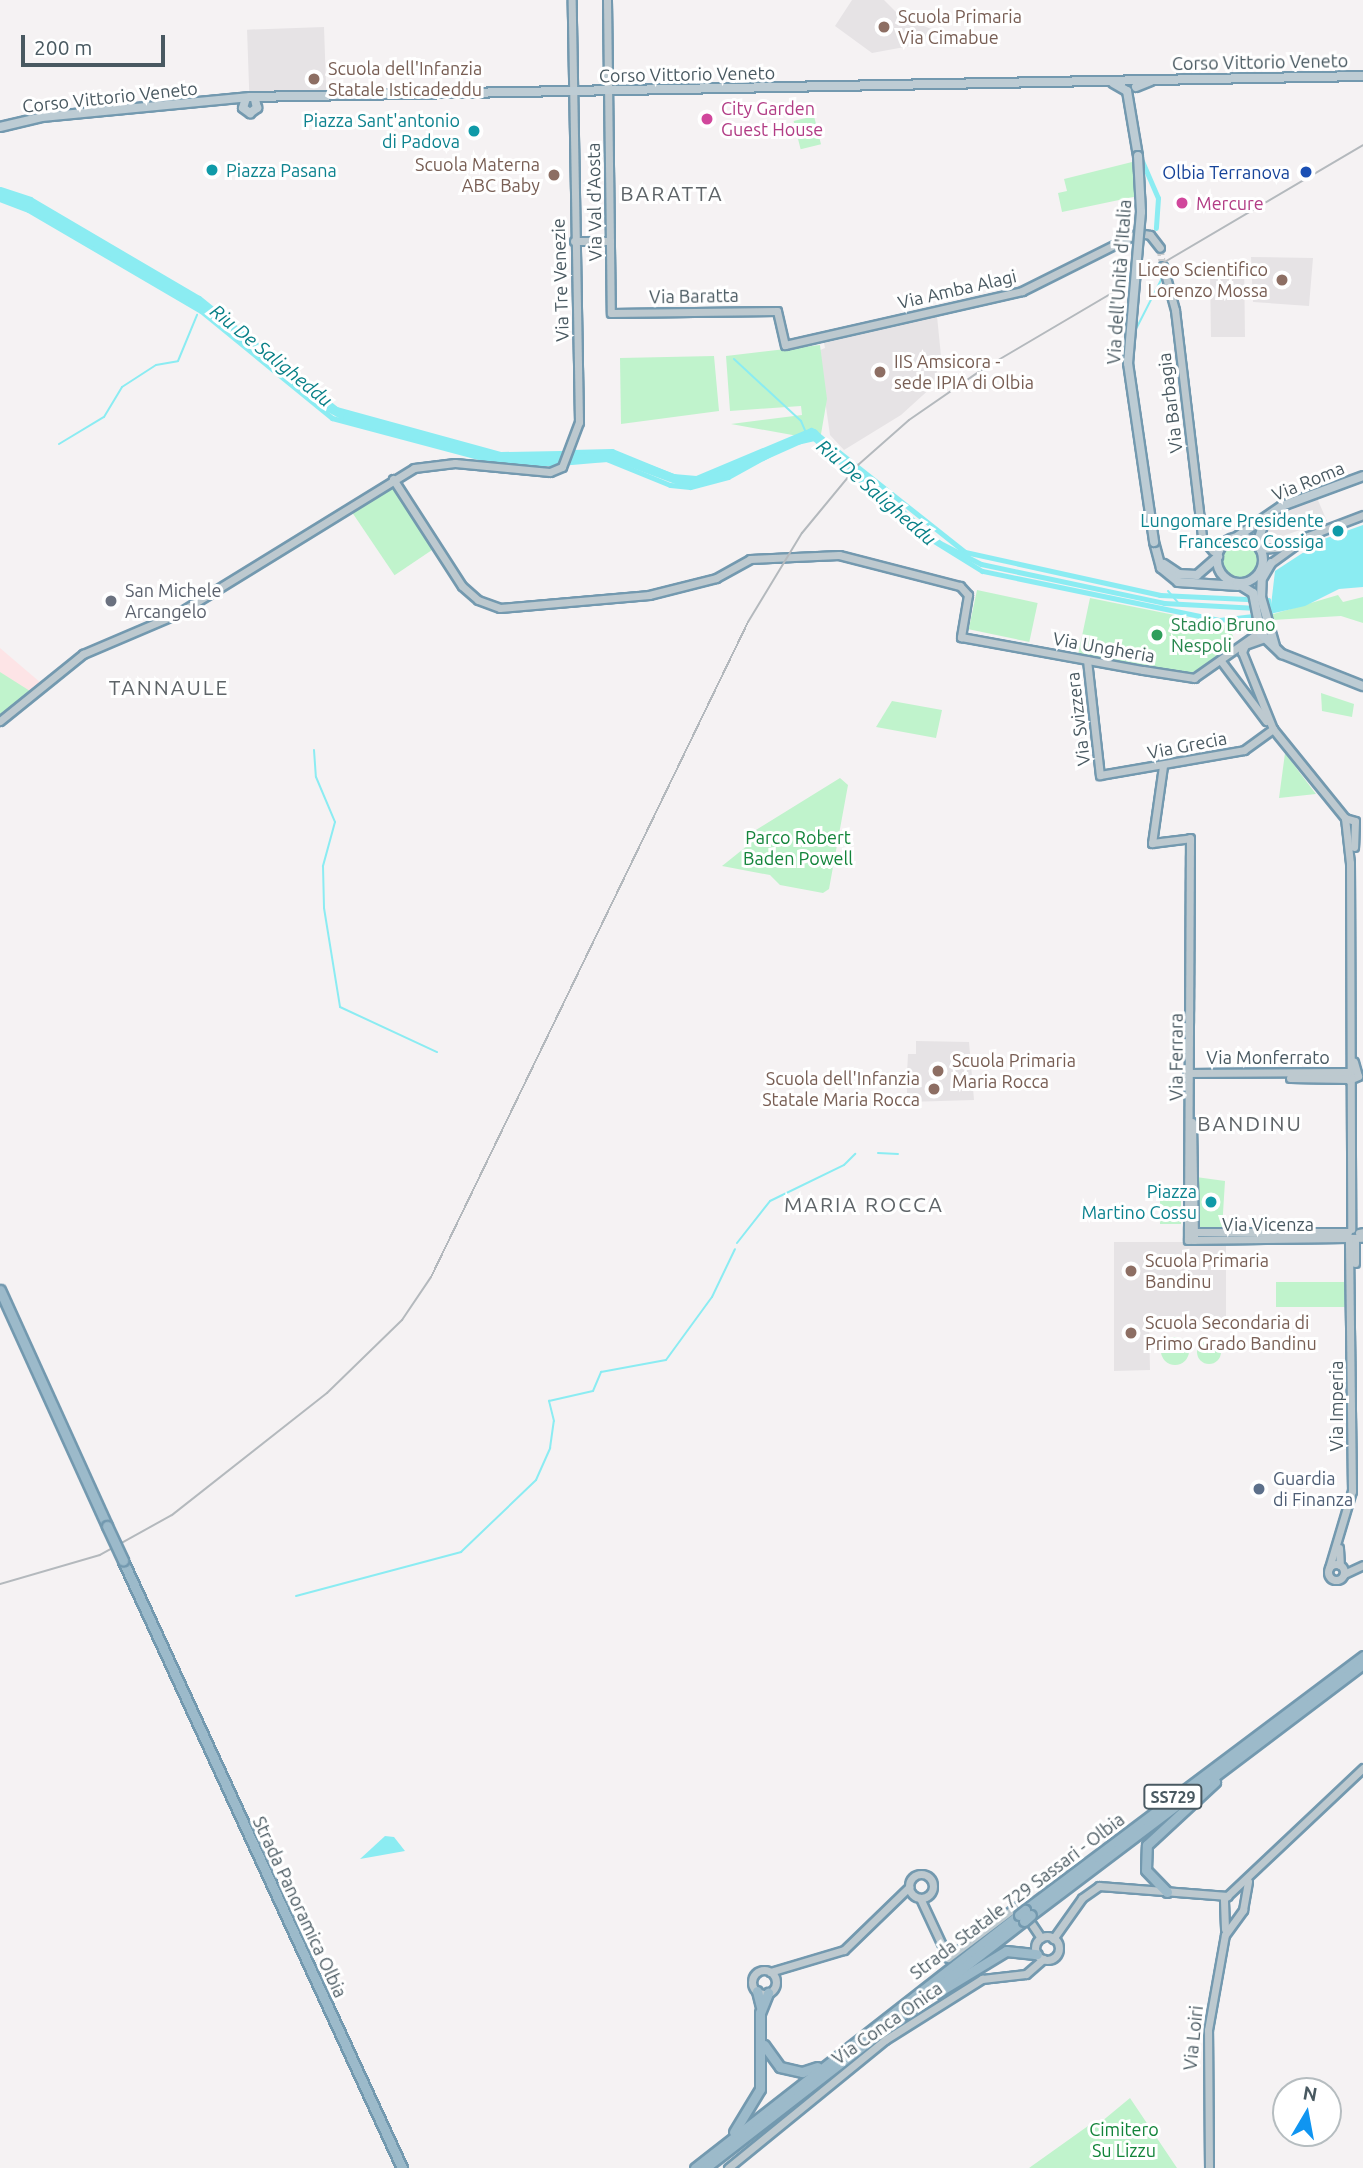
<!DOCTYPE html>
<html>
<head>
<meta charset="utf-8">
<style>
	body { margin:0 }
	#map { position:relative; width:1363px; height:2168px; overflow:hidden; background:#f5f2f3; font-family:Ubuntu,sans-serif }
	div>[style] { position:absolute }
	.education>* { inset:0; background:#e6e3e5; transform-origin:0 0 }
	.medical>* { inset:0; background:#fde4e6 }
	.green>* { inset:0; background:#c0f3cc; transform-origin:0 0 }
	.round { border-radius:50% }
	.water>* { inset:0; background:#8becf2 }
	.stream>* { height:2px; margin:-1px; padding:0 1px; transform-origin:1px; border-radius:1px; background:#8becf2 }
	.canal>* { height:5px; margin:-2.5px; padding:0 2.5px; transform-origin:2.5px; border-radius:2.5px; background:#8becf2 }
	.river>* { height:9px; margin:-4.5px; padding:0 4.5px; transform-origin:4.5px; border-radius:4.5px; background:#8becf2 }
	.tertiary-tunnel>* { height:7px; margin-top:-3.5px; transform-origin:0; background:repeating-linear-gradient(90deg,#caccce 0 7px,transparent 0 10.5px) }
	.roads { filter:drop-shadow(2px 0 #7399af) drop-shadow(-2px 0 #7399af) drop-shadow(0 2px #7399af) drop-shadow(0 -2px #7399af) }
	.tertiary>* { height:7px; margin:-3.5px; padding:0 3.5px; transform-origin:3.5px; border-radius:3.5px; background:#bdc9cf }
	.tertiary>.ring { margin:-3.5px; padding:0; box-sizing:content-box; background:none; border:7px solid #bdc9cf; border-radius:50% }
	.secondary>* { height:8px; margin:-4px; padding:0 4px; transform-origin:4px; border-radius:4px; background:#bdccd4 }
	.secondary>.ring { margin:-4px; padding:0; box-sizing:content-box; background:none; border:8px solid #bdccd4; border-radius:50% }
	.trunk>* { height:9px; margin:-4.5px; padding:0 4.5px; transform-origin:4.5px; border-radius:4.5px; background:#9cbaca }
	.rail>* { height:2px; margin:-1px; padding:0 1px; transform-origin:1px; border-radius:1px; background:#b4b9bd }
	.bridges { filter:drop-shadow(2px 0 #7399af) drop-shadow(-2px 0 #7399af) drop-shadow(0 2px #7399af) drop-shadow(0 -2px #7399af) }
	.secondary-bridge>* { height:8px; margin:-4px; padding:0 4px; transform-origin:4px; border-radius:4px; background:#bdccd4 }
	.trunk-bridge>* { height:9px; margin:-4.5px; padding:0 4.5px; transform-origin:4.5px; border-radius:4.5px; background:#9cbaca }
	.dots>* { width:19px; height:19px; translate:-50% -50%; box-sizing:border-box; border:4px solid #fff; border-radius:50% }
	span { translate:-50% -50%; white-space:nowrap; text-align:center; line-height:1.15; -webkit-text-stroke:6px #fff; paint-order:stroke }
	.shield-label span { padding:2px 5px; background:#fff; border:2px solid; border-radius:5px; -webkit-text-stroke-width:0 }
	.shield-label { font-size:16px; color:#495961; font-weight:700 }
	.education-label { font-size:18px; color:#785e54 }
	.left { translate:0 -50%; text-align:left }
	.right { translate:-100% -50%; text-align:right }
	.street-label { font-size:18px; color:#495961 }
	.hotel-label { font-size:18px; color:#b23c85 }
	.culture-label { font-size:18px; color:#0d838f }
	.transit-label { font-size:18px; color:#164399 }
	.worship-label { font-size:18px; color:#5b616d }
	.leisure-label { font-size:18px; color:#27864d }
	.park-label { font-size:18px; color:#12843a }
	.service-label { font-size:18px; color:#4e5e75 }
	.water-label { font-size:19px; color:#088087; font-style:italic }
	.quarter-label { font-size:21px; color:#5e6468; letter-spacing:2px }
	.north { position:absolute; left:1272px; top:2077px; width:70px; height:70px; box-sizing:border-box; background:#fff; border:2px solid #b6bdc0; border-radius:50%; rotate:10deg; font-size:19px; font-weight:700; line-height:28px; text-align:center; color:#495961 }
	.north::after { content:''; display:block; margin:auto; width:24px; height:32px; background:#1095f1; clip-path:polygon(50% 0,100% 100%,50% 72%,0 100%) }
	.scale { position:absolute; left:21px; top:35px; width:144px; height:32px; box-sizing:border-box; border:4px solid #495961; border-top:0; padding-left:9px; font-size:21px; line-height:24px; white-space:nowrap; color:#495961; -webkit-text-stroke:5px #fff; paint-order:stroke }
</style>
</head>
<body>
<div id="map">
	<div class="education">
		<div style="clip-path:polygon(852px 0,884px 0,901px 17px,939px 32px,910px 46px,872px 53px,835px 26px)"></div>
		<div style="left:324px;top:27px;width:65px;height:77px;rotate:88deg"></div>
		<div style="clip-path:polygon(1251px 257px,1313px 258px,1309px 306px,1253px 302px)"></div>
		<div style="clip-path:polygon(1244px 260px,1245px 337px,1211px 337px,1210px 274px)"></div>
		<div style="clip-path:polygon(937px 316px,941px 356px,933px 386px,901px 415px,844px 450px,830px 435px,818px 351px,825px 348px,824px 343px)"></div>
		<div style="clip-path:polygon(1317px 498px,1327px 521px,1265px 542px,1264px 529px,1280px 510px)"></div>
		<div style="clip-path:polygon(916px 1041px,969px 1042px,974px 1100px,907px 1102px,907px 1080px,915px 1080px,914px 1073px,907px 1073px,908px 1054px,916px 1054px)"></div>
		<div style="clip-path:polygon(1114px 1242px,1226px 1242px,1226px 1320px,1149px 1322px,1150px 1370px,1114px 1371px)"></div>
	</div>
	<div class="medical">
		<div style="clip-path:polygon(0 648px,41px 683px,0 717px)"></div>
	</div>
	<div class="green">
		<div style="left:814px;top:116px;width:29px;height:21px;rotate:76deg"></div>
		<div style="clip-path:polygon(1132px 162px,1138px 196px,1062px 212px,1058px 193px,1067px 191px,1064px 179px)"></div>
		<div style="clip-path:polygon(820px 345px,827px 399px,820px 440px,731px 424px,802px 415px,801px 406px,730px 411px,726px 356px)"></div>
		<div style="clip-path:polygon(714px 356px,719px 411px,621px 424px,620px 358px)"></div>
		<div style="left:391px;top:486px;width:76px;height:47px;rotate:56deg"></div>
		<div class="round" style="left:1220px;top:540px;width:40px;height:40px"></div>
		<div style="left:977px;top:590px;width:62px;height:40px;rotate:12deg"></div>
		<div style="clip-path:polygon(1338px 595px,1343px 602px,1363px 597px,1363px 623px,1341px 616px,1272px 620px,1270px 615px)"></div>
		<div style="clip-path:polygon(1090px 598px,1229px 626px,1234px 639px,1221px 645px,1224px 655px,1189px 674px,1078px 655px)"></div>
		<div style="clip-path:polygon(0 672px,30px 691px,0 717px)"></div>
		<div style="clip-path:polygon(1321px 693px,1354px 704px,1352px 717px,1322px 711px)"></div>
		<div style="clip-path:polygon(892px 701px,942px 710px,936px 738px,876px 727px)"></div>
		<div style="clip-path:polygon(1285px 753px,1300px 773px,1316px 794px,1279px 798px)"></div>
		<div style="clip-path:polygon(840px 778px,848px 785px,829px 889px,823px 893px,780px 885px,770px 875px,722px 866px,752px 842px,751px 833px)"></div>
		<div style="clip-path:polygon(1196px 1177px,1225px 1181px,1222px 1229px,1199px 1229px)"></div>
		<div style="left:1160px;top:1189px;width:21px;height:35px"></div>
		<div style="left:1276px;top:1282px;width:71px;height:25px"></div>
		<div class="round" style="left:1161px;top:1337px;width:28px;height:28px"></div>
		<div class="round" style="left:1197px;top:1340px;width:24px;height:24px"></div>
		<div style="clip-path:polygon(1130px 2098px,1177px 2168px,1029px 2168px,1095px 2121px,1101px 2122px)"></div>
	</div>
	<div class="water">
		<div style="clip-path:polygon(1363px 525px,1363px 587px,1339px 589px,1305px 606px,1270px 614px,1275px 571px,1324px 539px)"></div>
		<div style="clip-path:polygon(385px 1836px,394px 1837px,405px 1851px,360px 1859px)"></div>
	</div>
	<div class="stream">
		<div style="left:204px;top:310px;width:4px;rotate:-14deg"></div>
		<div style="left:1134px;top:333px;width:62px;rotate:-63deg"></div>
		<div style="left:734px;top:359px;width:91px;rotate:42.8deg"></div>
		<div style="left:801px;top:421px;width:13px;rotate:67deg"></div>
		<div style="left:59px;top:444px;width:52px;rotate:-31deg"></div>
		<div style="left:104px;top:417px;width:35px;rotate:-59deg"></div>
		<div style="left:122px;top:387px;width:40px;rotate:-32.9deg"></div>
		<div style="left:156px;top:365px;width:22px;rotate:-10deg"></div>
		<div style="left:178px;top:361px;width:50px;rotate:-67.6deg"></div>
		<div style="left:1168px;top:591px;width:18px;rotate:49deg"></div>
		<div style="left:314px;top:750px;width:27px;rotate:86deg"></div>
		<div style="left:316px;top:777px;width:49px;rotate:67.1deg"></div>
		<div style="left:335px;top:822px;width:46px;rotate:105.3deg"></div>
		<div style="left:323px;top:866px;width:42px;rotate:88.6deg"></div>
		<div style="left:324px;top:908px;width:100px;rotate:80.8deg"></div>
		<div style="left:340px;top:1007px;width:107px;rotate:24.9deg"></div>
		<div style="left:878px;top:1153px;width:20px;rotate:3deg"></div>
		<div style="left:737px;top:1243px;width:53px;rotate:-51.8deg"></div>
		<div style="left:770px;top:1201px;width:82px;rotate:-25.9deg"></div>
		<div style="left:844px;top:1165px;width:16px;rotate:-45deg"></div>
		<div style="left:296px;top:1596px;width:171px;rotate:-14.9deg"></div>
		<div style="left:461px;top:1552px;width:104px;rotate:-43.8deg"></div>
		<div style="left:536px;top:1480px;width:35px;rotate:-66deg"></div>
		<div style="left:550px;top:1448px;width:27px;rotate:-82deg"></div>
		<div style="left:554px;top:1421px;width:21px;rotate:-104deg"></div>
		<div style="left:549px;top:1401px;width:45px;rotate:-12.8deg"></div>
		<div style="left:593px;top:1391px;width:21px;rotate:-67deg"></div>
		<div style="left:601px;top:1372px;width:66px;rotate:-10.5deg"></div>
		<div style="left:666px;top:1360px;width:78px;rotate:-53.9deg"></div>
		<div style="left:712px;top:1297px;width:53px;rotate:-64.4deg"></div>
	</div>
	<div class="canal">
		<div style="left:1142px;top:161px;width:40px;rotate:66.6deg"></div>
		<div style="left:1158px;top:198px;width:30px;rotate:94deg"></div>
		<div style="left:0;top:189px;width:32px;rotate:18deg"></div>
		<div style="left:30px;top:199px;width:196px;rotate:30.4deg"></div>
		<div style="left:199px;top:298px;width:176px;rotate:39deg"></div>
		<div style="left:336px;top:409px;width:171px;rotate:15.3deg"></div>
		<div style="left:501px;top:454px;width:60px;rotate:-1deg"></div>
		<div style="left:561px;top:453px;width:10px;rotate:101deg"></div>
		<div style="left:559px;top:463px;width:58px;rotate:180deg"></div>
		<div style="left:501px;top:463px;width:175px;rotate:-165.1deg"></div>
		<div style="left:332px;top:418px;width:169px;rotate:-140.8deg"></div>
		<div style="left:201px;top:311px;width:200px;rotate:-149.7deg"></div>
		<div style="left:28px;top:210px;width:30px;rotate:-159deg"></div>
		<div style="left:811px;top:430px;width:196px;rotate:38.4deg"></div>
		<div style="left:965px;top:552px;width:200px;rotate:12.4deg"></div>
		<div style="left:1160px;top:595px;width:108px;rotate:2.7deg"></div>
		<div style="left:1268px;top:600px;width:14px;rotate:82deg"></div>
		<div style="left:1270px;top:614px;width:51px;rotate:173.3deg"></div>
		<div style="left:1219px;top:620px;width:242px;rotate:-168.3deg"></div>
		<div style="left:982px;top:571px;width:84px;rotate:-148.2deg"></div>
		<div style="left:911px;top:527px;width:132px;rotate:-137.5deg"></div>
		<div style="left:814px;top:438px;width:27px;rotate:167deg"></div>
		<div style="left:788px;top:444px;width:68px;rotate:151.2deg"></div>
		<div style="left:728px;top:477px;width:39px;rotate:165deg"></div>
		<div style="left:690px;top:487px;width:20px;rotate:-174deg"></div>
		<div style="left:670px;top:485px;width:69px;rotate:-157.9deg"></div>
		<div style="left:606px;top:459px;width:38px;rotate:175deg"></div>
		<div style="left:568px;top:462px;width:10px;rotate:-73deg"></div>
		<div style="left:571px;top:452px;width:41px;rotate:-1.4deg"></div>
		<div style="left:612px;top:451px;width:66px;rotate:22.3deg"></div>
		<div style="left:673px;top:476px;width:23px;rotate:5deg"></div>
		<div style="left:696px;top:478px;width:125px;rotate:-22.7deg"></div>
		<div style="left:882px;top:494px;width:76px;rotate:40.2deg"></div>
		<div style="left:940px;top:543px;width:46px;rotate:27.1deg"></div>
		<div style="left:981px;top:564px;width:187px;rotate:12deg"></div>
		<div style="left:1164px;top:603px;width:93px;rotate:3.1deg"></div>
	</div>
	<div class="river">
		<div style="left:0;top:193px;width:40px;rotate:22deg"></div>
		<div style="left:37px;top:208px;width:180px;rotate:30.4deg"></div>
		<div style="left:192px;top:299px;width:158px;rotate:39.3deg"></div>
		<div style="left:314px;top:399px;width:38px;rotate:29deg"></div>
		<div style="left:347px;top:417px;width:157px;rotate:15.1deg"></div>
		<div style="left:499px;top:458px;width:118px;rotate:-0.5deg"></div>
		<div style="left:617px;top:457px;width:74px;rotate:20.6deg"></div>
		<div style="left:686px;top:483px;width:26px;rotate:-11deg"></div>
		<div style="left:712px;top:478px;width:111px;rotate:-24deg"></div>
		<div style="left:813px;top:433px;width:92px;rotate:41.5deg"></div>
	</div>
	<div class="tertiary-tunnel">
		<div style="left:1160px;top:248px;width:18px;rotate:81deg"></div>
	</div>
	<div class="roads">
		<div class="tertiary">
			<div style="left:607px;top:0;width:313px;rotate:89.3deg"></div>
			<div style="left:611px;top:313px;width:166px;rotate:-0.7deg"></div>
			<div style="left:777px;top:311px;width:35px;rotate:77deg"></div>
			<div style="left:785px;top:345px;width:243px;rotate:-12.8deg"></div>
			<div style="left:1022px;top:291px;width:130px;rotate:-26.6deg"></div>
			<div style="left:1138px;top:233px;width:12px;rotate:9deg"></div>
			<div style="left:1150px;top:235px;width:16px;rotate:52deg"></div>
			<div style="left:574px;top:241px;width:36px"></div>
			<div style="left:1163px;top:266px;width:46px;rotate:74.7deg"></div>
			<div style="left:1175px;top:310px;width:230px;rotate:83.2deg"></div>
			<div style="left:1202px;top:538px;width:17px;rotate:50deg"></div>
			<div style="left:393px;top:479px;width:127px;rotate:57.2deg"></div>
			<div style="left:462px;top:586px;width:21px;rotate:41deg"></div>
			<div style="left:478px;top:600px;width:23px;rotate:20deg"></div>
			<div style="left:500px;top:608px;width:150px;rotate:-5deg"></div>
			<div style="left:649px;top:595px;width:69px;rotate:-14.2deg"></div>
			<div style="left:716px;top:578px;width:39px;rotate:-29deg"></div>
			<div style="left:750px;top:559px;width:89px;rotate:-2.6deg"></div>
			<div style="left:839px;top:555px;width:125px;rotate:14.4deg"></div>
			<div style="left:960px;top:586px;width:12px;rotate:48deg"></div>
			<div style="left:968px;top:595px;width:43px;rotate:99.5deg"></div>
			<div style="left:961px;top:637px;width:185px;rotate:10.3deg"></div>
			<div style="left:1143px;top:670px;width:52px;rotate:8.9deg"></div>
			<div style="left:1194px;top:678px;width:82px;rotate:-35deg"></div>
			<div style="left:1260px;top:549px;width:28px;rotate:-4deg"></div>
			<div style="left:1268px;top:565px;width:49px;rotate:-35.9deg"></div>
			<div style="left:1308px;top:536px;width:59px;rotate:-20.9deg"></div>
			<div style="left:1265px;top:638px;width:21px;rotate:161deg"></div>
			<div style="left:1245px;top:645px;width:8px;rotate:113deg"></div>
			<div style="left:1242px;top:652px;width:83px;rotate:68.1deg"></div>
			<div style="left:1273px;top:729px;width:114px;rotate:51deg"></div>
			<div style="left:1087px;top:660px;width:116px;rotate:83.6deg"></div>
			<div style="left:1100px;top:775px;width:146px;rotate:-9.8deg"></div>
			<div style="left:1244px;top:750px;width:36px;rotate:-36deg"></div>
			<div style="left:1221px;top:661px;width:75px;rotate:53.1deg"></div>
			<div style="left:0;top:721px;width:107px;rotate:-38.9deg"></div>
			<div style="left:83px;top:654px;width:102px;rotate:-23.1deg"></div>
			<div style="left:177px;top:614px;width:278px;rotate:-31.6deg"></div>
			<div style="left:414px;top:468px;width:41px;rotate:-7deg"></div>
			<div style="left:455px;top:463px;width:95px;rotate:5.4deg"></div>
			<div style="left:550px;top:472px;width:13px;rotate:-23deg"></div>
			<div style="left:562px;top:467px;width:48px;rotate:-69.3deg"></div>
			<div style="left:579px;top:422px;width:422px;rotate:-91deg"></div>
			<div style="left:1163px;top:766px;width:78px;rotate:98.1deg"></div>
			<div style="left:1152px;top:843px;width:38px;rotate:-7deg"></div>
			<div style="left:1190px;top:838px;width:402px;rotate:90.3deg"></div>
			<div style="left:1188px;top:1240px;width:175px;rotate:-0.7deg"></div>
			<div style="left:1345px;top:818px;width:45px;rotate:83.7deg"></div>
			<div style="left:1350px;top:863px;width:366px;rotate:89.8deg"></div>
			<div style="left:1345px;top:818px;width:10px;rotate:17deg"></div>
			<div style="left:1355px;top:821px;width:26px;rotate:92deg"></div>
			<div style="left:1187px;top:1073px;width:161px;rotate:-0.4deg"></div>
			<div style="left:1290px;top:1078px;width:58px;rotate:1deg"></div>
			<div style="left:1349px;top:1080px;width:10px;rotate:-24deg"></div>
			<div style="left:1358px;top:1076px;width:15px;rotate:-106deg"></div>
			<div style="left:1192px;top:1122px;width:118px;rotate:89deg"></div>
			<div style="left:1191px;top:1232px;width:157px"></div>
			<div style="left:1359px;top:1233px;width:4px;rotate:-14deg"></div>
			<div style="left:1355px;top:1263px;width:22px;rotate:-90deg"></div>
			<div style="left:1339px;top:1548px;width:17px;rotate:87deg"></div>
			<div class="ring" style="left:1328px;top:1564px;width:9px;height:9px"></div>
			<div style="left:1329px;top:1568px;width:80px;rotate:-73.4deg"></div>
			<div style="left:1352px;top:1491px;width:251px;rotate:-90.7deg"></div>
			<div style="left:1344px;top:1574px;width:21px;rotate:-25deg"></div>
			<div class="ring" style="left:909px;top:1874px;width:17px;height:17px"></div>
			<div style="left:920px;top:1898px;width:66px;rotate:65deg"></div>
			<div style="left:948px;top:1958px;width:86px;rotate:-37deg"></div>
			<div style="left:1031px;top:1923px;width:18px;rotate:56deg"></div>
			<div style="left:1225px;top:1929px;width:30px;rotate:-92deg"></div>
			<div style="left:1224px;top:1899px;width:191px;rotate:-43.3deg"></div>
			<div class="ring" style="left:1035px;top:1936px;width:17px;height:17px"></div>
			<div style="left:1053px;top:1939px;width:50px;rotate:-54.7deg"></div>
			<div style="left:1082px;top:1898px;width:21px;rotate:-35deg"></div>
			<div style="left:1099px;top:1886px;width:129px;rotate:4.4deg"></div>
			<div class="ring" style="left:752px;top:1970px;width:17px;height:17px"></div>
			<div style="left:770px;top:1972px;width:77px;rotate:-16.6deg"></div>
			<div style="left:844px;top:1950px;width:91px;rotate:-44.1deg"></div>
			<div style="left:728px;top:2168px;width:203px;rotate:-39.2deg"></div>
			<div style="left:885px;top:2040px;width:115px;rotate:-32.2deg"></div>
			<div style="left:982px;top:1979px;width:44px;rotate:-6.5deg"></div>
			<div style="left:1026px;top:1974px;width:23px;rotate:-41deg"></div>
			<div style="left:1209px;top:2168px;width:138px;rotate:-90.4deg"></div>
			<div style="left:1208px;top:2030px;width:97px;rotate:-79.9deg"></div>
			<div style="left:1225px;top:1935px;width:31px;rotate:-54deg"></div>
			<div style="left:1243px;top:1910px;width:29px;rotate:-80deg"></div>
		</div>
		<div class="secondary">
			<div style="left:1113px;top:83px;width:16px;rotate:30deg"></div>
			<div style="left:1127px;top:91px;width:66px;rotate:80.4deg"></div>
			<div style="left:1136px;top:87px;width:16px;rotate:-22deg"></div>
			<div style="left:246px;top:98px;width:10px;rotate:107deg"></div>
			<div style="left:243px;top:108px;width:9px;rotate:36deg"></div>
			<div style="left:250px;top:113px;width:9px;rotate:-36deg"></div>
			<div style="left:257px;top:108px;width:9px;rotate:-103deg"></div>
			<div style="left:0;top:127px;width:43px;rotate:-13.4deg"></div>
			<div style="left:42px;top:117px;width:209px;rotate:-5.5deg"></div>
			<div style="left:250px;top:97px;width:1113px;rotate:-1.08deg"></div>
			<div style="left:1238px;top:536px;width:53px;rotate:-34.3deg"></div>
			<div style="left:1282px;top:506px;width:86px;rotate:-20.3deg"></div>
			<div class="ring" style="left:1217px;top:537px;width:38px;height:38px"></div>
			<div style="left:1154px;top:542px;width:27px;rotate:75deg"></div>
			<div style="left:1161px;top:568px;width:22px;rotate:39deg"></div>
			<div style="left:1178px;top:582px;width:60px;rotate:3.8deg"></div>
			<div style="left:1257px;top:545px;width:27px;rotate:-73deg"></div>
			<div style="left:1164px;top:564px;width:18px;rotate:34deg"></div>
			<div style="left:1179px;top:574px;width:18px;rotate:3deg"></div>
			<div style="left:1197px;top:575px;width:28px;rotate:-41deg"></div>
			<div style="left:1262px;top:571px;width:26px;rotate:92deg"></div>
			<div style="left:1261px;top:597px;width:51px;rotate:74.1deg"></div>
			<div style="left:1263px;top:577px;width:16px;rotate:-60deg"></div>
			<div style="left:1237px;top:583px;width:19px;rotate:32deg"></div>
			<div style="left:1253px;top:593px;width:42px;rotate:79deg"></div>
			<div style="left:1261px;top:634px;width:29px;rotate:44deg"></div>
			<div style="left:1282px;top:654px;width:87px;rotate:21.6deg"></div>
		</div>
		<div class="trunk">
			<div style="left:0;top:1290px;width:259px;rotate:65.6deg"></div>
			<div style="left:123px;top:1561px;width:668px;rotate:65.31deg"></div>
			<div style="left:1167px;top:1892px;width:30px;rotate:-134deg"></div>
			<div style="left:1146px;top:1870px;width:25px;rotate:-88deg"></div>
			<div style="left:1147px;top:1845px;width:93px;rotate:-42.8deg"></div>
			<div style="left:1025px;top:1910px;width:423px;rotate:-36.9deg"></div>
			<div style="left:1031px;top:1915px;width:416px;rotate:-37.1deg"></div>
			<div style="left:757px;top:1991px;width:16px;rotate:76deg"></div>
			<div style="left:937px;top:1993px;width:81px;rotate:-31.3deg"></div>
			<div style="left:1006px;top:1951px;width:31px;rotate:6deg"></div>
			<div style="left:764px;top:2045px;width:27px;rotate:54deg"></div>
			<div style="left:780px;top:2067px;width:23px;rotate:13deg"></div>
			<div style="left:802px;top:2072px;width:16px;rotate:-18deg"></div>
			<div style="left:734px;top:2132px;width:50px;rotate:-58.8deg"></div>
			<div style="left:760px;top:2089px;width:76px;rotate:-90deg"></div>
			<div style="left:760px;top:2013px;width:22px;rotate:-68deg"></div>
			<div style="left:695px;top:2168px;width:411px;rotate:-38deg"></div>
			<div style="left:705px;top:2168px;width:403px;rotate:-37.8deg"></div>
		</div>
	</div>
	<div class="rail">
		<div style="left:0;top:1584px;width:104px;rotate:-16.2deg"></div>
		<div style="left:100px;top:1555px;width:82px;rotate:-29.1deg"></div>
		<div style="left:172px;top:1515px;width:197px;rotate:-38.2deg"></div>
		<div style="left:327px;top:1393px;width:105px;rotate:-44.2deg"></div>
		<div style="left:402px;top:1320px;width:52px;rotate:-56deg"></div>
		<div style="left:431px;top:1277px;width:728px;rotate:-64.17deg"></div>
		<div style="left:748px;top:622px;width:104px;rotate:-58.8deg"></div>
		<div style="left:802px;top:533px;width:88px;rotate:-50.5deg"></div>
		<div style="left:858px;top:465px;width:68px;rotate:-41.4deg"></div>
		<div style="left:909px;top:420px;width:90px;rotate:-34.6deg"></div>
		<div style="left:983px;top:369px;width:441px;rotate:-30.5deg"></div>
	</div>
	<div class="bridges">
		<div class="secondary-bridge">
			<div style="left:1138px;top:156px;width:56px;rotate:86.9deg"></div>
			<div style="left:1141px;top:212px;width:152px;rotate:94.9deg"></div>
			<div style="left:1128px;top:363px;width:181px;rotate:81.7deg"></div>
		</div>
		<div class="trunk-bridge">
			<div style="left:107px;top:1526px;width:38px;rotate:65deg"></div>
			<div style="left:1019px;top:1915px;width:8px;rotate:-40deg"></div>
			<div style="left:1024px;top:1921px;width:9px;rotate:-41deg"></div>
		</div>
	</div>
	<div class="dots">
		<div style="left:884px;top:27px;background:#8d6e63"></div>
		<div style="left:314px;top:79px;background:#8d6e63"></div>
		<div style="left:707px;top:119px;background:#d1479c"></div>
		<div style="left:474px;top:131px;background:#0f9aa8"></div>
		<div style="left:212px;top:170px;background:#0f9aa8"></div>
		<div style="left:1306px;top:172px;background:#1a4fb4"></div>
		<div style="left:554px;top:175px;background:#8d6e63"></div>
		<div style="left:1182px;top:203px;background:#d1479c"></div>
		<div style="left:1282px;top:280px;background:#8d6e63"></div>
		<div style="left:880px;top:372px;background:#8d6e63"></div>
		<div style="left:1338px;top:531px;background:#0f9aa8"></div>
		<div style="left:111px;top:601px;background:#6b7280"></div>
		<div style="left:1157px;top:635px;background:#2e9e5b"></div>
		<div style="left:938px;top:1071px;background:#8d6e63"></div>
		<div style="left:934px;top:1089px;background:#8d6e63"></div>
		<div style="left:1211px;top:1202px;background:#0f9aa8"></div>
		<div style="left:1131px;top:1271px;background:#8d6e63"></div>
		<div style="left:1131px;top:1333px;background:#8d6e63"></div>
		<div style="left:1259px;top:1489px;background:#5c6f8a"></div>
	</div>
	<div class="shield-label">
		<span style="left:1173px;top:1797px">SS729</span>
	</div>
	<div class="education-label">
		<span class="left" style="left:898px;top:27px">Scuola Primaria<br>Via Cimabue</span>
		<span class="left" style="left:328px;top:79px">Scuola dell'Infanzia<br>Statale Isticadeddu</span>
		<span class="right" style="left:540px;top:175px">Scuola Materna<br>ABC Baby</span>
		<span class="right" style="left:1268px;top:280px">Liceo Scientifico<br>Lorenzo Mossa</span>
		<span class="left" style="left:894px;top:372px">IIS Amsicora -<br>sede IPIA di Olbia</span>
		<span class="left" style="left:952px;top:1071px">Scuola Primaria<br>Maria Rocca</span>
		<span class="right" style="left:920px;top:1089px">Scuola dell'Infanzia<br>Statale Maria Rocca</span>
		<span class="left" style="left:1145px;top:1271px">Scuola Primaria<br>Bandinu</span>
		<span class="left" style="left:1145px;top:1333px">Scuola Secondaria di<br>Primo Grado Bandinu</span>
	</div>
	<div class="street-label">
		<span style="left:1260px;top:62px;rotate:-1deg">Corso Vittorio Veneto</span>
		<span style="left:687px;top:74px;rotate:-1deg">Corso Vittorio Veneto</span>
		<span style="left:110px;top:97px;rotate:-6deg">Corso Vittorio Veneto</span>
		<span style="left:594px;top:202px;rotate:-91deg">Via Val d'Aosta</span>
		<span style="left:560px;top:280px;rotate:-92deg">Via Tre Venezie</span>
		<span style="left:1119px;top:282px;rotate:-86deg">Via dell'Unità d'Italia</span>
		<span style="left:957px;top:289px;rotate:-13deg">Via Amba Alagi</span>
		<span style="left:694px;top:296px;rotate:-1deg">Via Baratta</span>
		<span style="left:1170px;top:403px;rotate:-97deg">Via Barbagia</span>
		<span style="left:1308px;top:481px;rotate:-22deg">Via Roma</span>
		<span style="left:1104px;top:647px;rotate:10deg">Via Ungheria</span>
		<span style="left:1078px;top:719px;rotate:-97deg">Via Svizzera</span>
		<span style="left:1187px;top:745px;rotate:-11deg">Via Grecia</span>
		<span style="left:1176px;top:1057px;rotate:-90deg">Via Ferrara</span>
		<span style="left:1268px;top:1057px">Via Monferrato</span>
		<span style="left:1268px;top:1224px">Via Vicenza</span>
		<span style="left:1336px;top:1406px;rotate:-90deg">Via Imperia</span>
		<span style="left:1017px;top:1896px;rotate:-37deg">Strada Statale 729 Sassari - Olbia</span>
		<span style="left:300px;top:1907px;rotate:65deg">Strada Panoramica Olbia</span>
		<span style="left:887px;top:2023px;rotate:-35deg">Via Conca Onica</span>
		<span style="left:1193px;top:2038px;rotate:-84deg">Via Loiri</span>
	</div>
	<div class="hotel-label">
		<span class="left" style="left:721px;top:119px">City Garden<br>Guest House</span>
		<span class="left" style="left:1196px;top:203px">Mercure</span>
	</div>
	<div class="culture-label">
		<span class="right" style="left:460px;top:131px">Piazza Sant'antonio<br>di Padova</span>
		<span class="left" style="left:226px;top:170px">Piazza Pasana</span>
		<span class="right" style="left:1324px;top:531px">Lungomare Presidente<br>Francesco Cossiga</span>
		<span class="right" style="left:1197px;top:1202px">Piazza<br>Martino Cossu</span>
	</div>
	<div class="transit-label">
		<span class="right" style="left:1290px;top:172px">Olbia Terranova</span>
	</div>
	<div class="worship-label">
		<span class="left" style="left:125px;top:601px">San Michele<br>Arcangelo</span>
	</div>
	<div class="leisure-label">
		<span class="left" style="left:1171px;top:635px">Stadio Bruno<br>Nespoli</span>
	</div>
	<div class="park-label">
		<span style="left:798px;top:848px">Parco Robert<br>Baden Powell</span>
		<span style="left:1124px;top:2140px">Cimitero<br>Su Lizzu</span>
	</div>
	<div class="service-label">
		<span class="left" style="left:1273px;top:1489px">Guardia<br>di Finanza</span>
	</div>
	<div class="water-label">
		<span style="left:271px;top:356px;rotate:39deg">Riu De Saligheddu</span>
		<span style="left:876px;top:493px;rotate:41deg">Riu De Saligheddu</span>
	</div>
	<div class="quarter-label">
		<span style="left:672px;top:193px">BARATTA</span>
		<span style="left:169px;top:687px">TANNAULE</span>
		<span style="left:1250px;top:1123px">BANDINU</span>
		<span style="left:864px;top:1204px">MARIA ROCCA</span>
	</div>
	<div class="north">N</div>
	<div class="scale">200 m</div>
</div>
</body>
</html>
